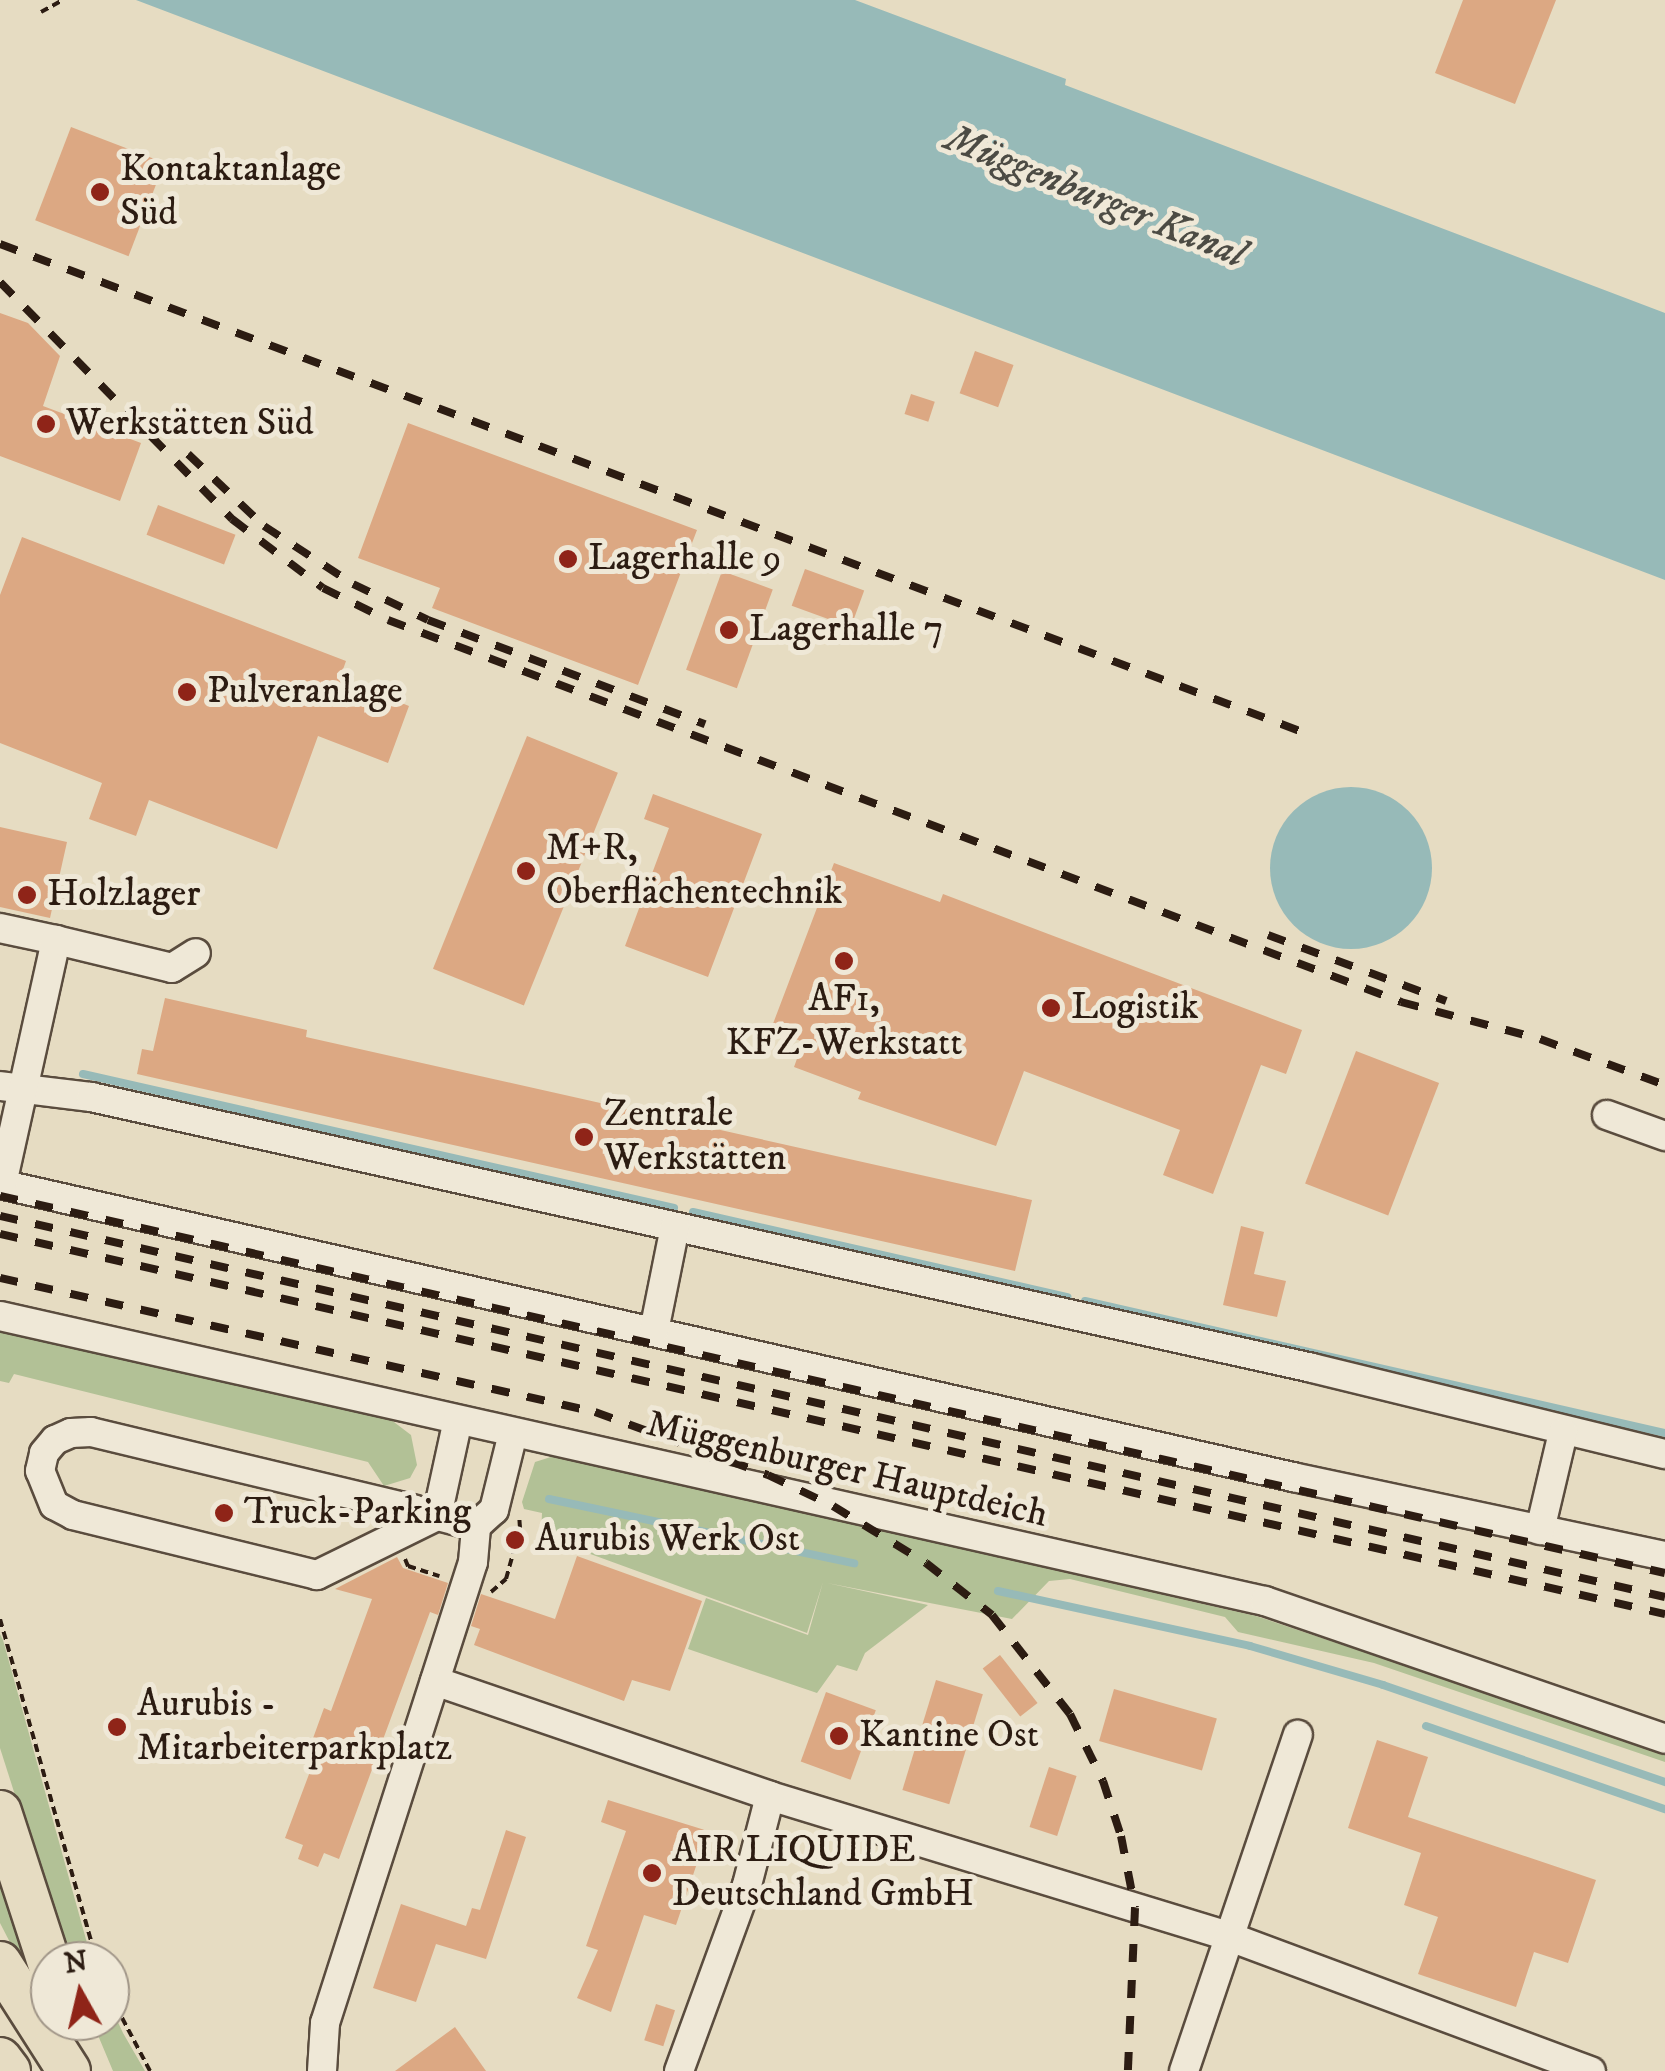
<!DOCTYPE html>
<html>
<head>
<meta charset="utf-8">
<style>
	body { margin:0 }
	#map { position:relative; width:1665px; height:2071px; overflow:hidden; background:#e6dcc2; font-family:"IM FELL DW Pica",serif }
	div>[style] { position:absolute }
	.green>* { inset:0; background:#b2c196 }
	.water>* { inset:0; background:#97bab8 }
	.round { border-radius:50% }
	.stream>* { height:8px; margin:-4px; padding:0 4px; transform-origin:4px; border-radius:4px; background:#97bab8 }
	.building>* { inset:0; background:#dca883; transform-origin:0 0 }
	.path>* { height:4px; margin-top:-2px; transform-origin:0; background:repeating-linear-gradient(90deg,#2c1c12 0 8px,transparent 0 13px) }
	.roads { filter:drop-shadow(2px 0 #5a4c3e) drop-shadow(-2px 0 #5a4c3e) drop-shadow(0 2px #5a4c3e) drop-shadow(0 -2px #5a4c3e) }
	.minor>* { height:28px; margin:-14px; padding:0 14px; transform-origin:14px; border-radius:14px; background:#efe8d7 }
	.highway>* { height:42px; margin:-21px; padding:0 21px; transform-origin:21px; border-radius:21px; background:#e6dcc2 }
	.rail>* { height:8px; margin-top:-4px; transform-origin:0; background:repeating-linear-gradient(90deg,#2c1c12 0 18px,transparent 0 36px) }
	.dots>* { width:28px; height:28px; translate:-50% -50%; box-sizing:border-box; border:5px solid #efe8d7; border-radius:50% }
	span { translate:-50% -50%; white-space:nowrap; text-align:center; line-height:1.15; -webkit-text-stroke:10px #efe8d7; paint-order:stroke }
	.poi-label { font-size:38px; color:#2c1c12 }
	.left { translate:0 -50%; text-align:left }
	.street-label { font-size:38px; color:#2c1c12 }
	.water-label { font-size:40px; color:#4c4b44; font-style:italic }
	.north { position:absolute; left:30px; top:1941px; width:100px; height:100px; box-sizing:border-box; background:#efe8d7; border:2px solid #a19688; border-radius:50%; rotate:352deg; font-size:28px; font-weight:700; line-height:40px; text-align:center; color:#2c1c12 }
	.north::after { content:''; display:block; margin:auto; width:35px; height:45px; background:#8f2418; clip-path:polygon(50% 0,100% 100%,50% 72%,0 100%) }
</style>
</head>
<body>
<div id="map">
	<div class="green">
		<div style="clip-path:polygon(0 1330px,390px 1419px,411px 1435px,417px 1465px,410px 1478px,384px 1486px,368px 1462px,14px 1374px,9px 1383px,0 1381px)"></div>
		<div style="clip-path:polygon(554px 1456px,1256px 1616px,1665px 1752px,1665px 1762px,1374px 1663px,1238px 1632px,1225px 1617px,1070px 1579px,1049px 1581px,1012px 1619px,827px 1583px,928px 1605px,865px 1653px,857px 1671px,837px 1665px,817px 1693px,688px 1649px,706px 1598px,808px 1635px,823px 1582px,807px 1633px,541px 1536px,542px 1513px,524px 1509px,522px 1502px,535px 1462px)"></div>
		<div style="clip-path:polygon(0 1634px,3px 1640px,92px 1961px,68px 1961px,0 1748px)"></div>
		<div style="clip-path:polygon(0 1865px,40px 1988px,35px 1991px,0 1923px)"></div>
		<div style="clip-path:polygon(110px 2005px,123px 2033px,145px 2071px,113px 2071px,92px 2021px,110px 2021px)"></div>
	</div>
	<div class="water">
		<div style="clip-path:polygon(136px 0,855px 0,1066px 79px,1065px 85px,1665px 313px,1665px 580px)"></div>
		<div class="round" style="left:1270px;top:787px;width:162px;height:162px"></div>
	</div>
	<div class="stream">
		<div style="left:83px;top:1074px;width:606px;rotate:12.77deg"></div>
		<div style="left:693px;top:1212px;width:384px;rotate:12.8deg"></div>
		<div style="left:1085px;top:1301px;width:595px;rotate:12.82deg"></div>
		<div style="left:549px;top:1499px;width:312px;rotate:11.9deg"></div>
		<div style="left:998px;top:1591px;width:258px;rotate:12.3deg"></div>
		<div style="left:1250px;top:1646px;width:139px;rotate:16.3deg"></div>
		<div style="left:1383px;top:1685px;width:298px;rotate:19deg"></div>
		<div style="left:1426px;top:1726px;width:253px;rotate:19.2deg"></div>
	</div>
	<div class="building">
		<div style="clip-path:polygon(1463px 0,1556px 0,1515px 104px,1435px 73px)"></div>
		<div style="left:71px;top:127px;width:100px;height:100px;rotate:21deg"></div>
		<div style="clip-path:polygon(0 313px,28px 323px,60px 356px,43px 406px,141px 443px,120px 501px,0 456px)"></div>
		<div style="left:975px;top:351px;width:41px;height:45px;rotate:20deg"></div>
		<div style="left:911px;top:394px;width:25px;height:21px;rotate:18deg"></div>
		<div style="clip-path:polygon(408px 423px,697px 530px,638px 685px,432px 608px,440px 588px,358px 558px)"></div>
		<div style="left:158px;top:505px;width:83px;height:32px;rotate:21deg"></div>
		<div style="clip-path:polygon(22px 537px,346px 661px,340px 678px,409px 706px,388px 763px,318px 736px,277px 849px,149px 800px,136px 836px,89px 819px,102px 783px,0 743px,0 595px)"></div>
		<div style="left:805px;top:569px;width:63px;height:39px;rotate:20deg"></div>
		<div style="left:722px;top:571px;width:54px;height:105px;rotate:20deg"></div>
		<div style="left:527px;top:736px;width:98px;height:251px;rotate:22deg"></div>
		<div style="clip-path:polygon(653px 794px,762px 834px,708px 977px,625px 946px,669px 828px,644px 819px)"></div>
		<div style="clip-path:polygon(0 827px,67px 842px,50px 918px,0 907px)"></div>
		<div style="clip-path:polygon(834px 863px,940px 902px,943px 894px,1302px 1030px,1286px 1074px,1261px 1065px,1213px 1194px,1163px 1175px,1180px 1130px,1024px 1071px,996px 1146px,858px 1099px,861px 1092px,794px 1067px,803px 1042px,771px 1029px)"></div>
		<div style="clip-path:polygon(165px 998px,307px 1030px,306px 1037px,1032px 1200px,1015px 1271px,137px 1074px,142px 1049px,153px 1051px)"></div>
		<div style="left:1356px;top:1051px;width:89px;height:142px;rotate:21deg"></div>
		<div style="clip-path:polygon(1241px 1226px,1264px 1232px,1254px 1274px,1286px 1281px,1277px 1317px,1223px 1305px)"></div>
		<div style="clip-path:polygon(577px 1556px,702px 1601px,670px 1691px,632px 1680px,624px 1701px,474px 1645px,480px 1629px,471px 1626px,481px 1594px,555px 1619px)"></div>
		<div style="clip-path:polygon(397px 1557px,403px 1568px,448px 1583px,438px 1615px,430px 1612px,339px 1859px,324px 1853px,318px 1867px,298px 1859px,303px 1845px,285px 1838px,320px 1745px,312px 1741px,324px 1708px,331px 1711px,372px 1599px,335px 1589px)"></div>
		<div style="left:1000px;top:1655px;width:61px;height:22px;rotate:52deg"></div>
		<div style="left:936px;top:1680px;width:49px;height:115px;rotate:17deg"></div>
		<div style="left:1114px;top:1689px;width:107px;height:54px;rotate:16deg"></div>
		<div style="left:826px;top:1692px;width:53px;height:74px;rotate:20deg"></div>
		<div style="clip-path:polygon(1377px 1740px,1428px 1757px,1408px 1817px,1596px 1880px,1568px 1963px,1534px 1952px,1516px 2007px,1418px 1974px,1438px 1917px,1404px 1905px,1421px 1853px,1348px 1828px)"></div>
		<div style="left:1049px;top:1767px;width:29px;height:63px;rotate:18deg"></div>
		<div style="clip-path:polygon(608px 1800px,708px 1831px,676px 1925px,644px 1915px,611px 2012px,577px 1998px,598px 1950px,586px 1946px,626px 1831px,601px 1822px)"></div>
		<div style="clip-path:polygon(506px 1830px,526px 1837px,486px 1959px,436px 1944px,416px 2002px,373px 1988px,401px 1904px,466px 1926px,472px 1908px,480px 1910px)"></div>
		<div style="left:656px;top:2004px;width:20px;height:38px;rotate:18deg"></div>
		<div style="clip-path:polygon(455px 2027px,486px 2071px,395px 2071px)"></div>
	</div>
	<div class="path">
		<div style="left:41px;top:12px;width:25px;rotate:-29deg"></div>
		<div style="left:405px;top:1559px;width:8px;rotate:67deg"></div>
		<div style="left:408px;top:1566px;width:33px;rotate:18deg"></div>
		<div style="left:491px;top:1592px;width:20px;rotate:-41deg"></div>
		<div style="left:506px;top:1579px;width:53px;rotate:-74.6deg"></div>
		<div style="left:520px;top:1528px;width:13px;rotate:-94deg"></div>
		<div style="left:0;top:1619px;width:355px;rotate:74.2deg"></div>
		<div style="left:110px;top:1995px;width:86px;rotate:62.2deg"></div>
	</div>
	<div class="roads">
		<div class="minor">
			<div style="left:0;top:928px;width:57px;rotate:12.1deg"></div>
			<div style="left:0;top:1086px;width:92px;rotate:6.9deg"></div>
			<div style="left:91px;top:1097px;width:1251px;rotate:12.51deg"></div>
			<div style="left:1312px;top:1368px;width:363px;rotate:13.7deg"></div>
			<div style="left:1607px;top:1115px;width:62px;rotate:19.9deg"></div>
			<div style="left:0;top:1184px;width:1326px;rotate:12.77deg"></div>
			<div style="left:1293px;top:1477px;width:380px;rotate:12deg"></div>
			<div style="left:2px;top:1184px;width:250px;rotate:-77.5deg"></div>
			<div style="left:56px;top:940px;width:119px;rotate:13.6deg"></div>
			<div style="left:172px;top:968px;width:28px;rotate:-32deg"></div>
			<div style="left:0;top:1316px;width:1297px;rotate:12.7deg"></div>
			<div style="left:1265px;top:1601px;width:423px;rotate:19deg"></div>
			<div style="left:654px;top:1331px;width:106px;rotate:-78.6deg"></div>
			<div style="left:437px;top:1516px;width:134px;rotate:153.8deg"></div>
			<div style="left:317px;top:1575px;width:251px;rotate:-166.2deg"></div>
			<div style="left:73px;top:1515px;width:21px;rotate:-152deg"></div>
			<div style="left:54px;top:1505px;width:37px;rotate:-112deg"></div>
			<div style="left:40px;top:1471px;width:18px;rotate:-77deg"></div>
			<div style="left:44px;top:1453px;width:17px;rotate:-50deg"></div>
			<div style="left:55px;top:1440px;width:17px;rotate:-24deg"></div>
			<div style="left:71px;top:1433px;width:20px;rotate:-3deg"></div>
			<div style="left:91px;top:1432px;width:333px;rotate:13.5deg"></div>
			<div style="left:415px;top:1510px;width:63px;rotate:14.7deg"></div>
			<div style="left:476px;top:1526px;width:24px;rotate:-42deg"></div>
			<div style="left:494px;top:1510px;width:79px;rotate:-76.1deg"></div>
			<div style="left:437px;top:1516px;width:98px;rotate:-77.7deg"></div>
			<div style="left:1540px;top:1530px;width:100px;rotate:-76.7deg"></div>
			<div style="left:435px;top:1681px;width:354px;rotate:18.9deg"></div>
			<div style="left:770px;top:1796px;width:481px;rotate:17deg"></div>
			<div style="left:1230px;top:1937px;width:385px;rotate:20.4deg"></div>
			<div style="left:322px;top:2071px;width:48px;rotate:-86.4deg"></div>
			<div style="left:325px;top:2023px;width:484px;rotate:-72.2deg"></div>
			<div style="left:473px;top:1562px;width:36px;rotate:-85deg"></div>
			<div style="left:679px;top:2071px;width:198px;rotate:-69.9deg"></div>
			<div style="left:747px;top:1885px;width:92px;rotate:-75.5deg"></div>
			<div style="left:1184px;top:2071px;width:355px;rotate:-71.3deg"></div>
		</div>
		<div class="highway">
			<div style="left:0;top:1812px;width:162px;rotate:72deg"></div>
			<div style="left:0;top:1963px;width:128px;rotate:57.4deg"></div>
			<div style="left:0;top:2059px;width:15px;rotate:53deg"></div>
		</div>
	</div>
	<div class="rail">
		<div style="left:0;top:244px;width:1402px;rotate:20.54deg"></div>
		<div style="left:0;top:282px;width:332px;rotate:45.6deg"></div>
		<div style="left:232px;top:519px;width:114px;rotate:37.2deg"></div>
		<div style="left:323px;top:588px;width:72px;rotate:26.2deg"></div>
		<div style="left:388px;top:620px;width:1083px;rotate:20.66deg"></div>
		<div style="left:1401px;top:1002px;width:144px;rotate:14.9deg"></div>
		<div style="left:1540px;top:1039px;width:133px;rotate:20.2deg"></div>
		<div style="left:188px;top:454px;width:105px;rotate:43.5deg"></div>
		<div style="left:264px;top:526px;width:106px;rotate:33.1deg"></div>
		<div style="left:353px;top:584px;width:83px;rotate:25.6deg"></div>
		<div style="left:428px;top:620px;width:296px;rotate:20.6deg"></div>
		<div style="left:1268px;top:935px;width:190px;rotate:20.3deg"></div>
		<div style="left:0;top:1196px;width:1707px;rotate:12.76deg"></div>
		<div style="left:0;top:1216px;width:1708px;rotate:12.89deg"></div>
		<div style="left:0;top:1234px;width:1708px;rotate:12.86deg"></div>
		<div style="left:0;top:1278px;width:610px;rotate:12.69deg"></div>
		<div style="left:595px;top:1412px;width:184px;rotate:20deg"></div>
		<div style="left:768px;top:1475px;width:72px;rotate:25.5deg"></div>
		<div style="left:833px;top:1506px;width:109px;rotate:31.5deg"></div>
		<div style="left:926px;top:1563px;width:84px;rotate:38.2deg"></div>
		<div style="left:992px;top:1615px;width:126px;rotate:51.8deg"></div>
		<div style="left:1070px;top:1714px;width:75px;rotate:63.8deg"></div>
		<div style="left:1103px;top:1781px;width:58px;rotate:71.9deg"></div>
		<div style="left:1121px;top:1836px;width:73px;rotate:79deg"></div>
		<div style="left:1135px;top:1908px;width:163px;rotate:92.5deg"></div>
	</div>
	<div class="dots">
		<div style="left:100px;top:192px;background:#8f2418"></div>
		<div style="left:46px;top:424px;background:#8f2418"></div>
		<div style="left:568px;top:559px;background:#8f2418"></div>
		<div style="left:729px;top:630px;background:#8f2418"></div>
		<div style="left:187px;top:692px;background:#8f2418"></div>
		<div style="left:526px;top:871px;background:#8f2418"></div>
		<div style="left:27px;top:895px;background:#8f2418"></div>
		<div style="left:844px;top:961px;background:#8f2418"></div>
		<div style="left:1051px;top:1008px;background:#8f2418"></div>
		<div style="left:584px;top:1137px;background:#8f2418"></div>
		<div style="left:224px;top:1513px;background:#8f2418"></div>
		<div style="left:515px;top:1540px;background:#8f2418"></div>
		<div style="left:117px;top:1727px;background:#8f2418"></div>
		<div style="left:839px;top:1736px;background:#8f2418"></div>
		<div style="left:652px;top:1873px;background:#8f2418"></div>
	</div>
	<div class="poi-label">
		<span class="left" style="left:120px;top:192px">Kontaktanlage<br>Süd</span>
		<span class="left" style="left:66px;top:424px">Werkstätten Süd</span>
		<span class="left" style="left:588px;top:559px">Lagerhalle 9</span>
		<span class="left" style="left:749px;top:630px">Lagerhalle 7</span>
		<span class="left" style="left:207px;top:692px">Pulveranlage</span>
		<span class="left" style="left:546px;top:871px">M+R,<br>Oberflächentechnik</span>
		<span class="left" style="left:47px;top:895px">Holzlager</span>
		<span style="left:844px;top:1022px">AF1,<br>KFZ-Werkstatt</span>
		<span class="left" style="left:1071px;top:1008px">Logistik</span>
		<span class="left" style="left:604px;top:1137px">Zentrale<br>Werkstätten</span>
		<span class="left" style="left:244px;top:1513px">Truck-Parking</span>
		<span class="left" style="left:535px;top:1540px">Aurubis Werk Ost</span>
		<span class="left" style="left:137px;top:1727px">Aurubis -<br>Mitarbeiterparkplatz</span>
		<span class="left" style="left:859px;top:1736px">Kantine Ost</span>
		<span class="left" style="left:672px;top:1873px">AIR LIQUIDE<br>Deutschland GmbH</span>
	</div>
	<div class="street-label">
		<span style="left:847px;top:1470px;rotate:13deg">Müggenburger Hauptdeich</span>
	</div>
	<div class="water-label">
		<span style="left:1095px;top:197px;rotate:22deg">Müggenburger Kanal</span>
	</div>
	<div class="north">N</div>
</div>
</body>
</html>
